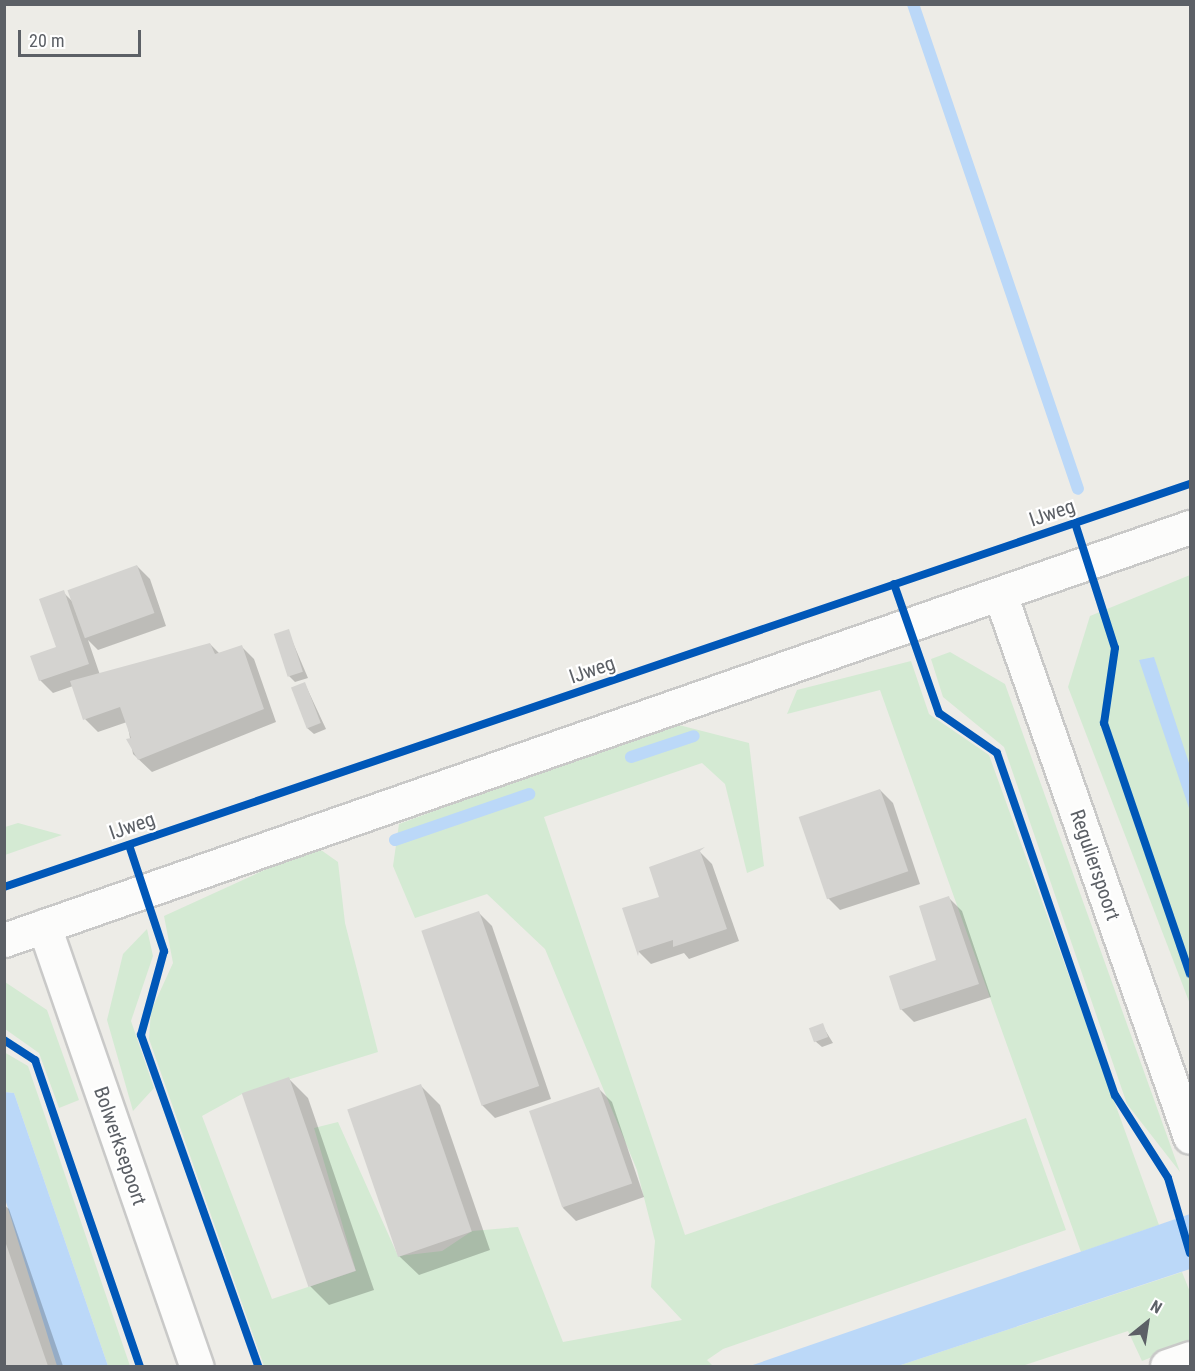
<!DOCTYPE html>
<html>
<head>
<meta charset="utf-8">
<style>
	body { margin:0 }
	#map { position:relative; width:1195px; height:1371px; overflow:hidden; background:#edece7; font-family:"Roboto Condensed",sans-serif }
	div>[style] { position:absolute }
	.green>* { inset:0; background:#d4ead3 }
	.water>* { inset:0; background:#bbd8f8 }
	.shadow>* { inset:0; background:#0003 }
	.stream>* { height:12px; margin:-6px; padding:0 6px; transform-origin:6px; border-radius:6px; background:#bbd8f8 }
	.building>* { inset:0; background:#d4d3d0; transform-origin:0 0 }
	.roads { filter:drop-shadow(2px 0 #c9c9c8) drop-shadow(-2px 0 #c9c9c8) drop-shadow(0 2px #c9c9c8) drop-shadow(0 -2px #c9c9c8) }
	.minor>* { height:33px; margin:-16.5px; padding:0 16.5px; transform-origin:16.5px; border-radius:16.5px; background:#fcfcfb }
	.tertiary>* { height:33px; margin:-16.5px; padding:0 16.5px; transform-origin:16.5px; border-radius:16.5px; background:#fcfcfb }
	.cycleway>* { height:8px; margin:-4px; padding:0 4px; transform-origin:4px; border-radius:4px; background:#0057b8 }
	span { translate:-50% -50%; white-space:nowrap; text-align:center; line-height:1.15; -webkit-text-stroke:4.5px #fff; paint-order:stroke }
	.street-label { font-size:20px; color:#5c6066 }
	.frame { position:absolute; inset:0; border:6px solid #5c6066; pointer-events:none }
	.north { position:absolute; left:1117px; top:1293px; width:60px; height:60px; -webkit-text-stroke:4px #fff; paint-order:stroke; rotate:30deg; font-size:16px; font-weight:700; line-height:24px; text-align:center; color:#5c6066 }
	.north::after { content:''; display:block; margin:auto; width:21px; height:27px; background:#5c6066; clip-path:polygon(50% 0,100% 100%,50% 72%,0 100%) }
	.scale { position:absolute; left:18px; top:30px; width:123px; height:27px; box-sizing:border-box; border:3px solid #5c6066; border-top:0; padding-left:8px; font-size:18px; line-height:21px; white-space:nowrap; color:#5c6066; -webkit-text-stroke:4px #fff; paint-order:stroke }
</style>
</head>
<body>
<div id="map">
	<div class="green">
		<div style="clip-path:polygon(1190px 575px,1190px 1004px,1068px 687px,1090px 616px)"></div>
		<div style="clip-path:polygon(950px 652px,1005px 684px,1180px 1172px,1127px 1104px,1004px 747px,943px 697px,931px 659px)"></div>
		<div style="clip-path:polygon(911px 661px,929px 714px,989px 755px,1159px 1225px,1081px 1252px,880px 690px,787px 714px,797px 690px)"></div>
		<div style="clip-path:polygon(671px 723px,749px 743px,764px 866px,747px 873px,725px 784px,702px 763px,544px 817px,685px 1235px,1026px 1118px,1066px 1230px,723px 1349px,707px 1360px,713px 1366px,264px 1366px,149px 1039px,151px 1011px,173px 963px,164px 916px,306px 851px,321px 850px,338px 862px,345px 923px,378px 1052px,242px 1094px,202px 1116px,272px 1299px,356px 1271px,314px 1128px,338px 1122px,398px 1256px,442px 1251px,472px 1231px,518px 1227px,563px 1342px,682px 1320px,651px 1287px,655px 1241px,637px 1170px,545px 949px,487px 894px,415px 918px,393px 866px,399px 824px)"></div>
		<div style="clip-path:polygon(18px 823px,62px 835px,5px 855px,5px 827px)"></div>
		<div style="clip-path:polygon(147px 929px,153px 956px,131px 1021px,154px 1088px,133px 1111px,107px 1020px,123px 954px)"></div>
		<div style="clip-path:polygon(5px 982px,47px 1010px,79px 1100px,59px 1108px,39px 1053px,5px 1029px)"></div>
		<div style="clip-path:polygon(4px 1052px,28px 1066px,130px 1366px,108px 1366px,14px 1093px,5px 1092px)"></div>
		<div style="clip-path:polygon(1182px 1272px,1190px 1292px,1190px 1342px,1142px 1361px,1128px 1331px,1022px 1366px,898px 1366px)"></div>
	</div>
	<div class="water">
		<div style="clip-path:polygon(1154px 657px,1190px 766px,1190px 811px,1139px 660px)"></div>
		<div style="clip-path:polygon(4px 1092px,14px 1093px,108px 1366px,57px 1366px,5px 1199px)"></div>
		<div style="clip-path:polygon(1190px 1214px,1190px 1269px,898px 1366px,750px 1366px)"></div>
	</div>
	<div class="shadow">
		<div style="clip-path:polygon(137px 566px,150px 579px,166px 626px,98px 650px,88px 640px,100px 675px,210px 644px,220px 654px,241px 646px,254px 659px,276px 722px,152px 772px,133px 754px,127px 722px,98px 732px,85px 719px,73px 686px,53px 693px,40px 680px,58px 648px,63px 592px,73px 602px)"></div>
		<div style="clip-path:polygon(288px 631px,308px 678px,295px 682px,289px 676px)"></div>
		<div style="clip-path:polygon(305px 684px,326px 729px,314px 734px,307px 728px)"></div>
		<div style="clip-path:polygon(880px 790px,893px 803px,920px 884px,840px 910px,827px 897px)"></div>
		<div style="clip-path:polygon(699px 851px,712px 864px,739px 941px,689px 959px,684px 953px,651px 964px,638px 951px,661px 898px)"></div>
		<div style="clip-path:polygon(949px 898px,962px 911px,991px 997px,914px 1022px,901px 1009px,938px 961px)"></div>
		<div style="clip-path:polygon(479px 913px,492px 926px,551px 1099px,495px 1118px,482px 1105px)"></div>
		<div style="clip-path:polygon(822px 1025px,833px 1043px,822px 1047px,815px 1041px)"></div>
		<div style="clip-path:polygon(289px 1079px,308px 1098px,374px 1290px,329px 1305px,310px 1286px)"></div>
		<div style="clip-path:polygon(421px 1086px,440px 1105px,490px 1250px,419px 1275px,399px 1256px,349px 1110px)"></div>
		<div style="clip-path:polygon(599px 1089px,612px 1102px,644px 1197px,576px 1221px,563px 1208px)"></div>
		<div style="clip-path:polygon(4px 1205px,9px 1209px,63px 1366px,4px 1366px)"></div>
	</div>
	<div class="stream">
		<div style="left:913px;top:4px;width:512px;rotate:71.21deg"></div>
		<div style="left:631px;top:757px;width:66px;rotate:-18.4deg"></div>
		<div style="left:395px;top:840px;width:142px;rotate:-18.9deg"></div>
	</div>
	<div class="building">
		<div style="left:137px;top:565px;width:51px;height:74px;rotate:70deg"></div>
		<div style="clip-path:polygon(64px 590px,89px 664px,39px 681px,30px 656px,56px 647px,39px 599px)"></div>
		<div style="left:289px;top:629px;width:45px;height:16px;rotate:72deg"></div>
		<div style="clip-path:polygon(210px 643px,215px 654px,242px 645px,264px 709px,138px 760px,126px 739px,131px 738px,120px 707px,83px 720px,70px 681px)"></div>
		<div style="left:305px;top:682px;width:44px;height:15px;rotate:69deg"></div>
		<div style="left:880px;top:789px;width:87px;height:86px;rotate:71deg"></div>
		<div style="clip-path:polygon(705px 847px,700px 851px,727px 929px,673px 947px,673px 940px,639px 951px,638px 956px,622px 908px,659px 897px,649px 867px)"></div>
		<div style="clip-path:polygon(949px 896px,979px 984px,900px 1010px,889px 976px,936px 960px,919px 906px)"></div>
		<div style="left:479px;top:911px;width:185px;height:61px;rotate:71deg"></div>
		<div style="left:823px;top:1023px;width:15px;height:15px;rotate:70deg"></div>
		<div style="left:289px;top:1077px;width:205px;height:50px;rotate:71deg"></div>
		<div style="left:421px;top:1084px;width:156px;height:78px;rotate:71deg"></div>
		<div style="left:599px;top:1087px;width:102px;height:74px;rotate:71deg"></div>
		<div style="clip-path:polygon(4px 1241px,5px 1241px,48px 1366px,4px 1366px)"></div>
	</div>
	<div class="roads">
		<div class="minor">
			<div style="left:1000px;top:594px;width:575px;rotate:70.71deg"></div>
			<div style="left:44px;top:926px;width:466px;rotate:70.9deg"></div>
			<div style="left:1167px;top:1366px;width:24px;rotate:-19deg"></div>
		</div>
		<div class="tertiary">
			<div style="left:4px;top:940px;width:1256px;rotate:-19.2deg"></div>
		</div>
	</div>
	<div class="cycleway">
		<div style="left:1075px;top:523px;width:131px;rotate:72.3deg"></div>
		<div style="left:1115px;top:648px;width:76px;rotate:98.3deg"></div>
		<div style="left:1104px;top:723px;width:265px;rotate:71.1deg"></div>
		<div style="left:894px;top:584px;width:137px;rotate:70.8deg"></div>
		<div style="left:939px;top:713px;width:70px;rotate:34.6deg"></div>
		<div style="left:997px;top:753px;width:362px;rotate:71deg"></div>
		<div style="left:1115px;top:1095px;width:98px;rotate:57.4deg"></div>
		<div style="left:1168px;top:1178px;width:78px;rotate:73.7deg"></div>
		<div style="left:129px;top:845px;width:112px;rotate:71.7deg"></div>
		<div style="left:164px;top:951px;width:87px;rotate:105.3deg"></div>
		<div style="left:141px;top:1035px;width:351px;rotate:70.5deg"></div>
		<div style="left:4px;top:887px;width:1253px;rotate:-18.77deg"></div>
		<div style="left:4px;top:1040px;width:37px;rotate:33deg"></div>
		<div style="left:35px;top:1060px;width:324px;rotate:71.1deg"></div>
	</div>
	<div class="street-label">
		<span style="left:1052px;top:513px;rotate:-19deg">IJweg</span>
		<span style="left:592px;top:670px;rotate:-19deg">IJweg</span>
		<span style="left:132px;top:826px;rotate:-19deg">IJweg</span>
		<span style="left:1095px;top:865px;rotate:71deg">Regulierspoort</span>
		<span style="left:120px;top:1146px;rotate:71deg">Bolwerksepoort</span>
	</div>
	<div class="frame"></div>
	<div class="north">N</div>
	<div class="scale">20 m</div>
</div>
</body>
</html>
